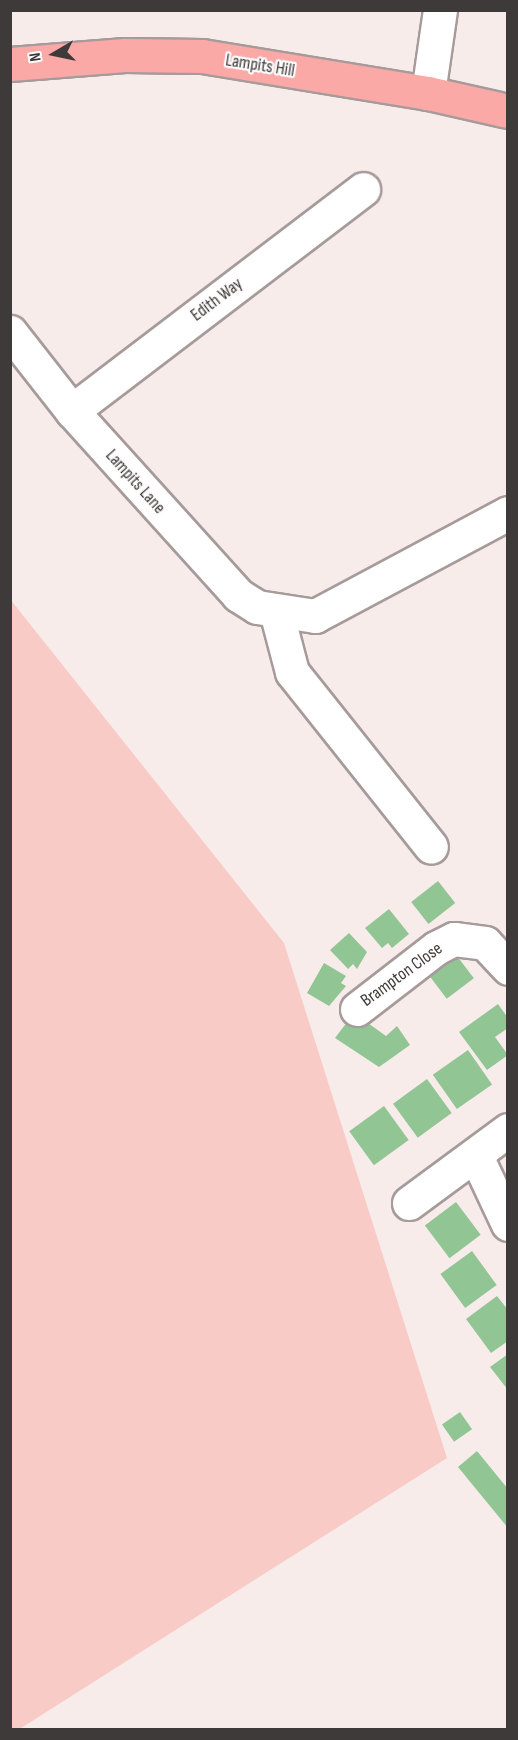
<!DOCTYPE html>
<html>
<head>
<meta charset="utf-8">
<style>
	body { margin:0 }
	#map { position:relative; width:518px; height:1740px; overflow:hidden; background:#f8eceb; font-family:"Sofia Sans Condensed",sans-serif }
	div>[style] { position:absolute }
	.green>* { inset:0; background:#f9cbc7 }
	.building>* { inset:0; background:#92c594; transform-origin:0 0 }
	.roads { filter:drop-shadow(2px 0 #a69b9a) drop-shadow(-2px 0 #a69b9a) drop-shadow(0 2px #a69b9a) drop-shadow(0 -2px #a69b9a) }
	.minor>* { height:33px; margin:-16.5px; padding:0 16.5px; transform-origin:16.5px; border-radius:16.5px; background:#fff }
	.major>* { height:33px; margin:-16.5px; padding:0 16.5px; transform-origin:16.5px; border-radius:16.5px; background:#fba9a7 }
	span { translate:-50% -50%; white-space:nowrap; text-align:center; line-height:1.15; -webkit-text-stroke:4.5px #fefcfc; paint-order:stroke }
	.street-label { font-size:18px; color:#3f3a3a }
	.frame { position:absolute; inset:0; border:12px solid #3f3a3a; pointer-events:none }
	.north { position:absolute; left:24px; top:24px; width:60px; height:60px; -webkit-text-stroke:4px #fefcfc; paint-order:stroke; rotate:261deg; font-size:16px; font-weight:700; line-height:24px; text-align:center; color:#3f3a3a }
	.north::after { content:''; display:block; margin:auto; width:21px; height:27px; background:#3f3a3a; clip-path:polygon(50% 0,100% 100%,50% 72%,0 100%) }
</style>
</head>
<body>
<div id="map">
	<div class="green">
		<div style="clip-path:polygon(10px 599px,284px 943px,447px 1458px,18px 1730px,10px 1729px)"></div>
	</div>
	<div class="building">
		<div style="left:438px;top:881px;width:28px;height:34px;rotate:52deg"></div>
		<div style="clip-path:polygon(389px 909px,409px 934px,392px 948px,388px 943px,382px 948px,365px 928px)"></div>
		<div style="clip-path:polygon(349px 933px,367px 952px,357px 969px,353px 964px,348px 969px,330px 950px)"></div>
		<div style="left:451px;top:948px;width:38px;height:34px;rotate:53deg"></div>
		<div style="clip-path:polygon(324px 963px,346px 976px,341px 983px,346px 986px,329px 1006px,307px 993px)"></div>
		<div style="clip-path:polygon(498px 1004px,508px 1018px,508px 1028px,495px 1037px,508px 1055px,487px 1070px,459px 1032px)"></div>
		<div style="clip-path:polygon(354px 1013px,386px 1036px,397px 1026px,410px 1045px,379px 1067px,335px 1038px)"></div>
		<div style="left:468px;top:1050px;width:42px;height:43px;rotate:55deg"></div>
		<div style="left:427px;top:1079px;width:42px;height:42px;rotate:54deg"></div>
		<div style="left:384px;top:1106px;width:42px;height:43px;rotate:54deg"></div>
		<div style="left:456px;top:1202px;width:41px;height:39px;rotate:53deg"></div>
		<div style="left:472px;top:1251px;width:42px;height:39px;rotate:54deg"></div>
		<div style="clip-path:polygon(497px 1296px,508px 1310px,508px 1341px,491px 1353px,466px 1319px)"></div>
		<div style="clip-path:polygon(508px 1354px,508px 1390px,490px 1367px)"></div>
		<div style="left:460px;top:1412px;width:21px;height:22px;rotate:55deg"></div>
		<div style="clip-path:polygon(477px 1451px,508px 1489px,508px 1528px,458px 1467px)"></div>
	</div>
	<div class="roads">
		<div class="minor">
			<div style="left:428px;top:93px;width:84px;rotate:-81.8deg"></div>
			<div style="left:10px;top:332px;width:100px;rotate:51.9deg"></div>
			<div style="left:72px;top:411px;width:248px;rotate:47.9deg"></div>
			<div style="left:238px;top:595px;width:22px;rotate:32deg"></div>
			<div style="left:257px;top:607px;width:59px;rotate:8.8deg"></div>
			<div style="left:315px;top:616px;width:219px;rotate:-28.1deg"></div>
			<div style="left:72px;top:411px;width:366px;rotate:-37.3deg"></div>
			<div style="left:276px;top:611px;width:63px;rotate:75.3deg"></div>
			<div style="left:292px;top:672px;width:223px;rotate:51.5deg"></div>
			<div style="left:357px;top:1009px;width:100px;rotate:-37.7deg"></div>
			<div style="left:436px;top:948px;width:20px;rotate:-27deg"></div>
			<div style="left:454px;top:939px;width:31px;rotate:7deg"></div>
			<div style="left:485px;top:943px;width:34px;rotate:47deg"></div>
			<div style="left:476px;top:1156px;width:75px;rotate:64.8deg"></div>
			<div style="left:409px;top:1203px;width:123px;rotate:-36.4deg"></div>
		</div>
		<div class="major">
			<div style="left:10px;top:64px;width:115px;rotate:-4.5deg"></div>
			<div style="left:125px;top:55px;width:77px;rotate:0.7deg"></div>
			<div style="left:202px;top:56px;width:229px;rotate:9.3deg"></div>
			<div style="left:428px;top:93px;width:82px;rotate:12.7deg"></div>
		</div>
	</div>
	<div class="street-label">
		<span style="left:260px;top:66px;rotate:9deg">Lampits Hill</span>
		<span style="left:217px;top:300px;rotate:-37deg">Edith Way</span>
		<span style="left:135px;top:482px;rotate:48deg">Lampits Lane</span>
		<span style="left:402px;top:975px;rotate:-36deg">Brampton Close</span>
	</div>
	<div class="frame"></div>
	<div class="north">N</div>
</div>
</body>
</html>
